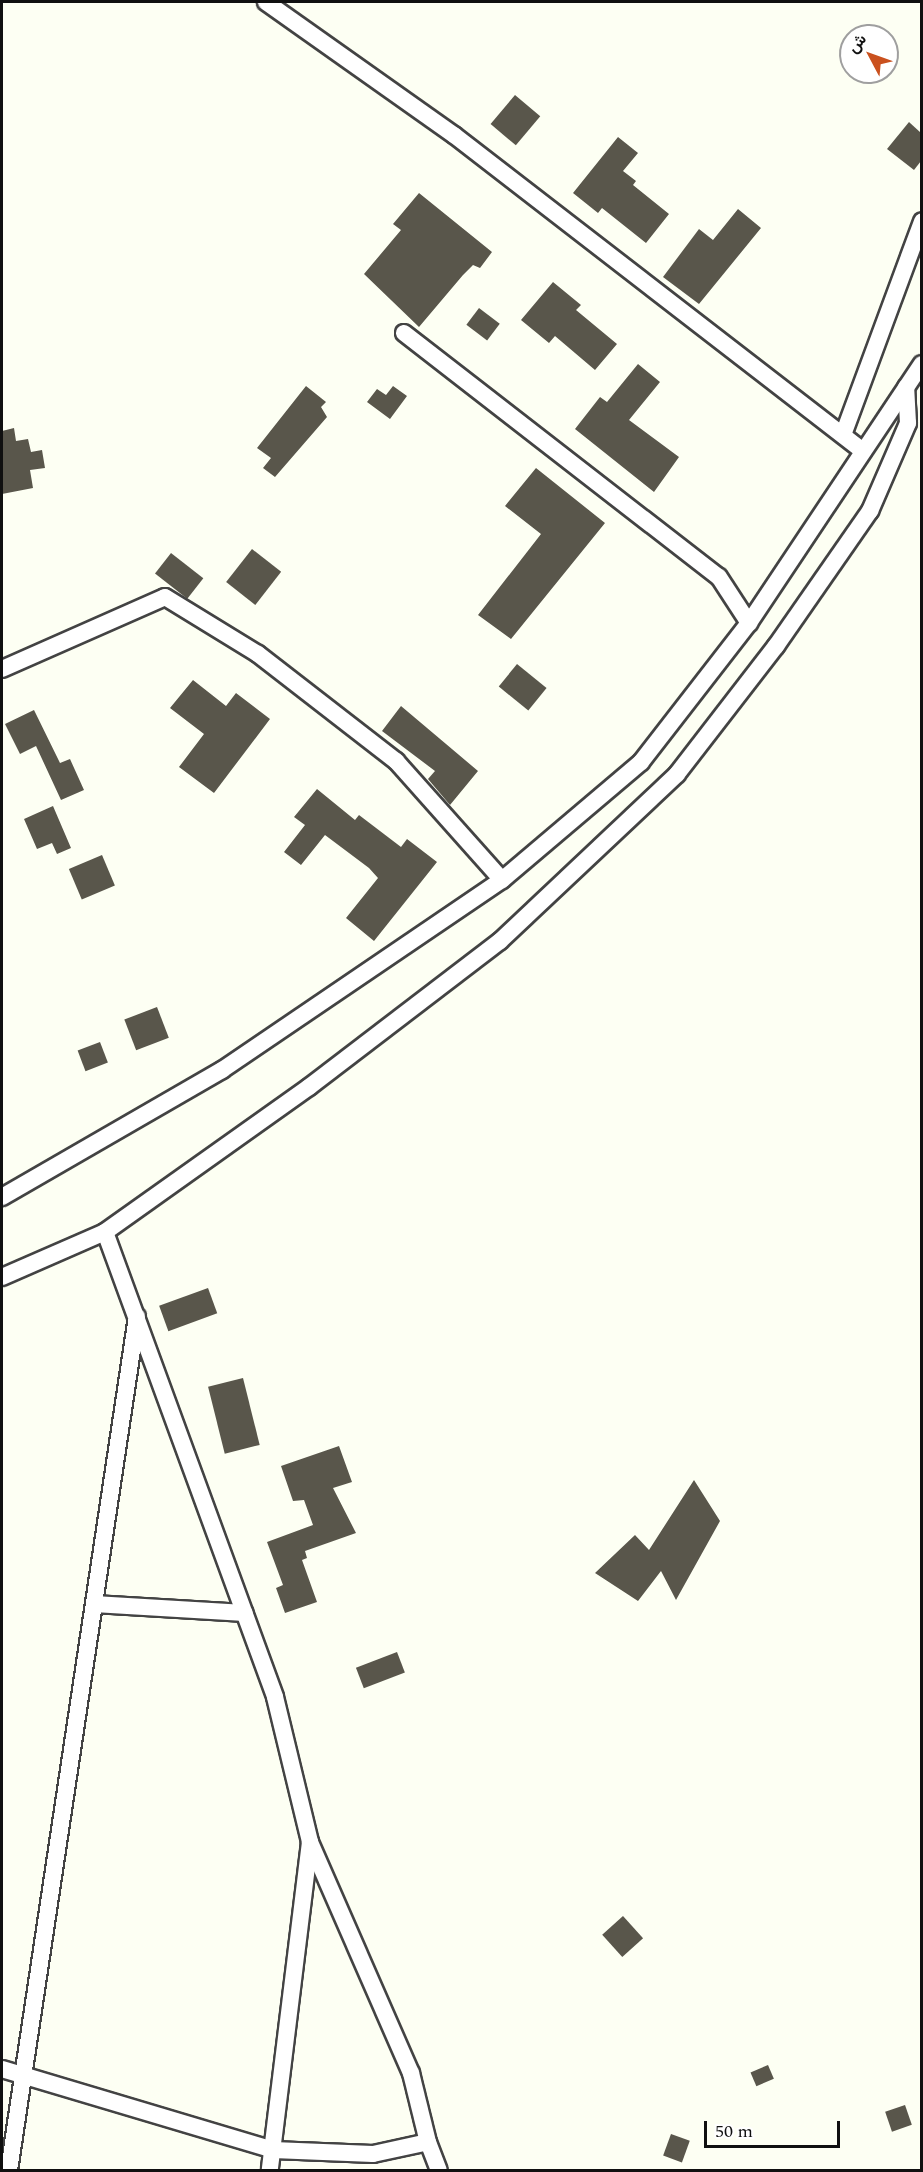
<!DOCTYPE html>
<html>
<head>
<meta charset="utf-8">
<style>
	body { margin:0 }
	#map { position:relative; width:923px; height:2172px; overflow:hidden; background:#fdfff3; font-family:Spectral,Vazirmatn,serif }
	div>[style] { position:absolute }
	.building>* { inset:0; background:#59564b; transform-origin:0 0 }
	.roads { filter:drop-shadow(2px 0 #434343) drop-shadow(-2px 0 #434343) drop-shadow(0 2px #434343) drop-shadow(0 -2px #434343) }
	.street>* { height:16px; margin:-8px; padding:0 8px; transform-origin:8px; border-radius:8px; background:#fff }
	span { translate:-50% -50%; white-space:nowrap; text-align:center; line-height:1.15; -webkit-text-stroke:6px #fff; paint-order:stroke }
	.frame { position:absolute; inset:0; border:3px solid #101010; pointer-events:none }
	.north { position:absolute; left:839px; top:24px; width:60px; height:60px; box-sizing:border-box; background:#fff; border:2px solid #9f9f9f; border-radius:50%; rotate:311deg; font-size:16px; font-weight:700; line-height:24px; text-align:center; color:#101010 }
	.north::after { content:''; display:block; margin:auto; width:21px; height:27px; background:#ca511e; clip-path:polygon(50% 0,100% 100%,50% 72%,0 100%) }
	.scale { position:absolute; left:704px; top:2121px; width:136px; height:27px; box-sizing:border-box; border:3px solid #101010; border-top:0; padding-left:8px; font-size:18px; line-height:21px; white-space:nowrap; color:#101010; -webkit-text-stroke:4px #fff; paint-order:stroke }
</style>
</head>
<body>
<div id="map">
	<div class="building">
		<div style="left:515px;top:95px;width:33px;height:38px;rotate:40deg"></div>
		<div style="clip-path:polygon(909px 122px,921px 133px,921px 161px,914px 170px,887px 149px)"></div>
		<div style="clip-path:polygon(618px 137px,638px 153px,623px 171px,636px 181px,633px 185px,669px 214px,646px 243px,602px 208px,598px 213px,573px 193px)"></div>
		<div style="clip-path:polygon(419px 193px,492px 252px,480px 268px,473px 265px,463px 275px,419px 327px,364px 274px,401px 230px,393px 224px)"></div>
		<div style="clip-path:polygon(738px 209px,761px 228px,699px 304px,663px 277px,699px 229px,713px 240px)"></div>
		<div style="clip-path:polygon(553px 282px,581px 305px,576px 310px,617px 344px,595px 370px,555px 336px,549px 343px,521px 320px)"></div>
		<div style="left:479px;top:308px;width:26px;height:21px;rotate:37deg"></div>
		<div style="clip-path:polygon(638px 364px,660px 382px,629px 420px,679px 457px,654px 492px,575px 429px,600px 397px,607px 402px)"></div>
		<div style="clip-path:polygon(306px 386px,326px 402px,321px 407px,327px 417px,275px 477px,263px 468px,271px 458px,257px 448px)"></div>
		<div style="clip-path:polygon(393px 386px,407px 396px,390px 419px,367px 402px,377px 389px,386px 395px)"></div>
		<div style="clip-path:polygon(14px 428px,16px 441px,28px 439px,31px 452px,42px 450px,45px 468px,30px 470px,33px 488px,2px 494px,2px 431px)"></div>
		<div style="clip-path:polygon(536px 468px,605px 523px,511px 639px,478px 615px,541px 534px,505px 506px)"></div>
		<div style="left:252px;top:549px;width:37px;height:42px;rotate:38deg"></div>
		<div style="left:171px;top:553px;width:41px;height:26px;rotate:38deg"></div>
		<div style="left:517px;top:664px;width:38px;height:29px;rotate:39deg"></div>
		<div style="clip-path:polygon(193px 680px,226px 706px,236px 693px,270px 719px,214px 793px,179px 767px,204px 734px,170px 708px)"></div>
		<div style="clip-path:polygon(401px 706px,478px 771px,450px 805px,428px 779px,435px 771px,382px 731px)"></div>
		<div style="clip-path:polygon(34px 710px,60px 763px,70px 759px,84px 790px,61px 800px,36px 746px,20px 754px,5px 724px)"></div>
		<div style="clip-path:polygon(317px 789px,355px 820px,359px 815px,401px 847px,407px 839px,437px 862px,374px 941px,346px 918px,378px 878px,369px 868px,325px 835px,301px 865px,284px 852px,305px 825px,294px 817px)"></div>
		<div style="clip-path:polygon(53px 806px,71px 848px,57px 854px,52px 843px,37px 849px,24px 819px)"></div>
		<div style="left:102px;top:855px;width:33px;height:36px;rotate:67deg"></div>
		<div style="left:157px;top:1007px;width:33px;height:35px;rotate:69deg"></div>
		<div style="left:100px;top:1042px;width:22px;height:24px;rotate:69deg"></div>
		<div style="left:208px;top:1288px;width:27px;height:52px;rotate:70deg"></div>
		<div style="left:243px;top:1378px;width:69px;height:36px;rotate:76deg"></div>
		<div style="clip-path:polygon(339px 1446px,352px 1482px,333px 1488px,356px 1533px,305px 1551px,307px 1558px,302px 1560px,317px 1602px,285px 1613px,276px 1588px,283px 1585px,267px 1542px,313px 1525px,304px 1500px,293px 1501px,281px 1466px)"></div>
		<div style="clip-path:polygon(694px 1480px,720px 1521px,676px 1600px,661px 1571px,638px 1601px,595px 1573px,635px 1535px,649px 1550px)"></div>
		<div style="left:397px;top:1652px;width:22px;height:44px;rotate:69deg"></div>
		<div style="left:623px;top:1916px;width:30px;height:28px;rotate:48deg"></div>
		<div style="left:768px;top:2065px;width:15px;height:19px;rotate:67deg"></div>
		<div style="left:905px;top:2105px;width:21px;height:21px;rotate:71deg"></div>
		<div style="left:671px;top:2134px;width:20px;height:23px;rotate:20deg"></div>
	</div>
	<div class="roads">
		<div class="street">
			<div style="left:266px;top:2px;width:230px;rotate:35.3deg"></div>
			<div style="left:454px;top:135px;width:517px;rotate:37.69deg"></div>
			<div style="left:404px;top:333px;width:398px;rotate:37.8deg"></div>
			<div style="left:719px;top:577px;width:55px;rotate:56.9deg"></div>
			<div style="left:843px;top:435px;width:228px;rotate:-69.7deg"></div>
			<div style="left:2px;top:669px;width:178px;rotate:-23.8deg"></div>
			<div style="left:165px;top:597px;width:109px;rotate:31.5deg"></div>
			<div style="left:258px;top:654px;width:175px;rotate:37.8deg"></div>
			<div style="left:396px;top:761px;width:159px;rotate:48.3deg"></div>
			<div style="left:2px;top:1197px;width:254px;rotate:-30deg"></div>
			<div style="left:222px;top:1070px;width:338px;rotate:-34.2deg"></div>
			<div style="left:502px;top:880px;width:182px;rotate:-40.3deg"></div>
			<div style="left:641px;top:762px;width:176px;rotate:-52.2deg"></div>
			<div style="left:749px;top:623px;width:311px;rotate:-56.3deg"></div>
			<div style="left:105px;top:1232px;width:495px;rotate:69.9deg"></div>
			<div style="left:275px;top:1697px;width:149px;rotate:76.4deg"></div>
			<div style="left:310px;top:1842px;width:330px;rotate:97deg"></div>
			<div style="left:2px;top:1277px;width:112px;rotate:-23.6deg"></div>
			<div style="left:105px;top:1232px;width:250px;rotate:-35.4deg"></div>
			<div style="left:309px;top:1087px;width:240px;rotate:-37.4deg"></div>
			<div style="left:500px;top:941px;width:243px;rotate:-43.3deg"></div>
			<div style="left:677px;top:774px;width:162px;rotate:-52.3deg"></div>
			<div style="left:776px;top:646px;width:165px;rotate:-55.2deg"></div>
			<div style="left:870px;top:511px;width:96px;rotate:-66.6deg"></div>
			<div style="left:908px;top:423px;width:36px;rotate:-93deg"></div>
			<div style="left:94px;top:1604px;width:151px;rotate:3.4deg"></div>
			<div style="left:310px;top:1842px;width:252px;rotate:66.4deg"></div>
			<div style="left:411px;top:2073px;width:71px;rotate:76.2deg"></div>
			<div style="left:2px;top:2069px;width:283px;rotate:16.6deg"></div>
			<div style="left:273px;top:2150px;width:100px;rotate:2.3deg"></div>
			<div style="left:373px;top:2154px;width:56px;rotate:-12.3deg"></div>
			<div style="left:428px;top:2142px;width:30px;rotate:69deg"></div>
			<div style="left:9px;top:2170px;width:863px;rotate:-81.47deg"></div>
		</div>
	</div>
	<div class="frame"></div>
	<div class="north">ش</div>
	<div class="scale">50 m</div>
</div>
</body>
</html>
